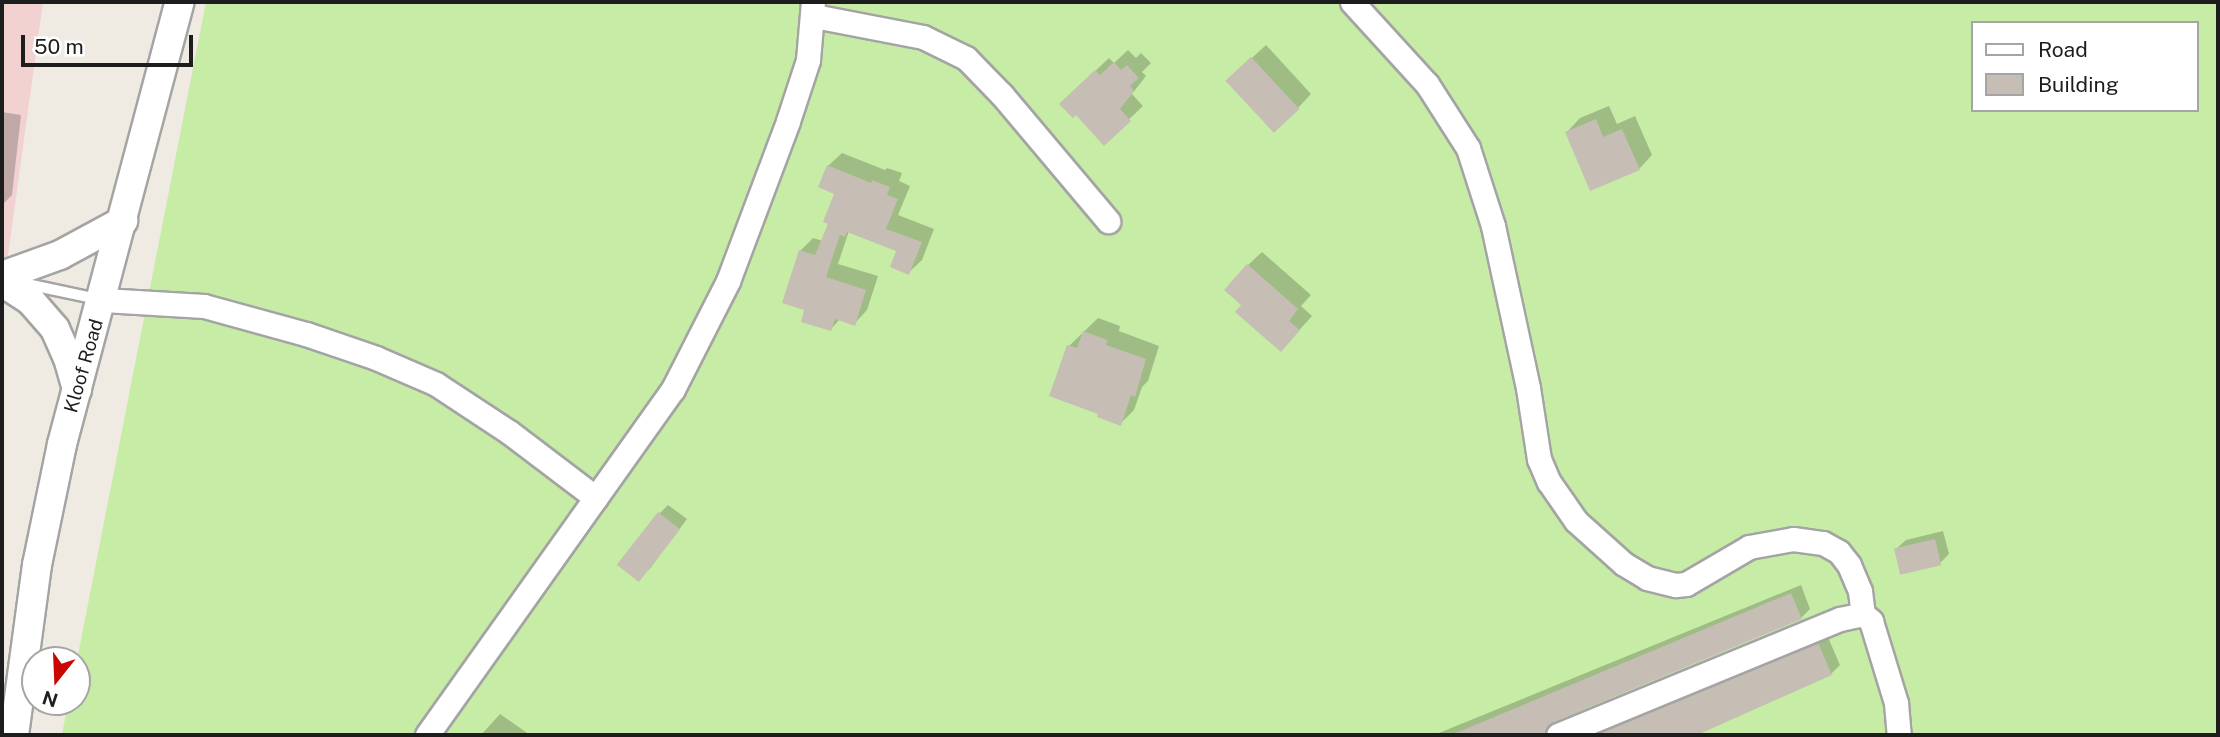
<!DOCTYPE html>
<html>
<head>
<meta charset="utf-8">
<style>
	body { margin:0 }
	#map { position:relative; width:2220px; height:737px; overflow:hidden; background:#efebe2; font-family:"Public Sans",sans-serif }
	div>[style] { position:absolute }
	.commercial>* { inset:0; background:#f1d2d0 }
	.grass>* { inset:0; background:#c6eca5 }
	.shadow>* { inset:0; background:#0003 }
	.building>* { inset:0; background:#c6bdb5; transform-origin:0 0 }
	.roads { filter:drop-shadow(2px 0 #a4a4a4) drop-shadow(-2px 0 #a4a4a4) drop-shadow(0 2px #a4a4a4) drop-shadow(0 -2px #a4a4a4) }
	.service>* { height:10px; margin:-5px; padding:0 5px; transform-origin:5px; border-radius:5px; background:#fff }
	.minor>* { height:23px; margin:-11.5px; padding:0 11.5px; transform-origin:11.5px; border-radius:11.5px; background:#fff }
	.tertiary>* { height:28px; margin:-14px; padding:0 14px; transform-origin:14px; border-radius:14px; background:#fff }
	span { translate:-50% -50%; white-space:nowrap; text-align:center; line-height:1.15; -webkit-text-stroke:5px #fff; paint-order:stroke }
	.street-label { font-size:19px; color:#1d1d1d }
	.frame { position:absolute; inset:0; border:4px solid #1d1d1d; pointer-events:none }
	.legend { position:absolute; left:1971px; top:21px; width:228px; height:91px; box-sizing:border-box; background:#fff; border:2px solid #a5a5a5; margin:0; padding:9px 12px; list-style:none; font-size:21px; color:#1d1d1d }
	.legend li { display:flex; align-items:center; gap:14px; height:35px }
	.legend b { width:35px; border:2px solid #a5a5a5 }
	.north { position:absolute; left:21px; top:646px; width:70px; height:70px; box-sizing:border-box; background:#fff; border:2px solid #a5a5a5; border-radius:50%; rotate:198deg; font-size:19px; font-weight:700; line-height:28px; text-align:center; color:#1d1d1d }
	.north::after { content:''; display:block; margin:auto; width:24px; height:32px; background:#ca0600; clip-path:polygon(50% 0,100% 100%,50% 72%,0 100%) }
	.scale { position:absolute; left:21px; top:35px; width:172px; height:32px; box-sizing:border-box; border:4px solid #1d1d1d; border-top:0; padding-left:9px; font-size:21px; line-height:24px; white-space:nowrap; color:#1d1d1d; -webkit-text-stroke:5px #fff; paint-order:stroke }
</style>
</head>
<body>
<div id="map">
	<div class="commercial">
		<div style="clip-path:polygon(2px 2px,43px 2px,2px 299px)"></div>
	</div>
	<div class="grass">
		<div style="clip-path:polygon(evenodd,206px 2px,2218px 2px,2218px 735px,62px 735px,68px 702px,77px 702px,77px 660px,206px 2px,1973px 23px,2197px 23px,2197px 110px,1973px 110px,1973px 23px)"></div>
	</div>
	<div class="shadow">
		<div style="clip-path:polygon(1266px 45px,1311px 94px,1298px 108px,1241px 68px)"></div>
		<div style="clip-path:polygon(1128px 50px,1136px 58px,1141px 53px,1151px 63px,1142px 72px,1146px 76px,1132px 94px,1143px 106px,1104px 143px,1075px 90px,1109px 58px,1114px 63px)"></div>
		<div style="clip-path:polygon(1609px 106px,1617px 124px,1635px 116px,1652px 155px,1639px 169px,1567px 132px,1580px 118px)"></div>
		<div style="clip-path:polygon(2px 112px,21px 115px,12px 195px,2px 205px)"></div>
		<div style="clip-path:polygon(842px 153px,885px 170px,887px 168px,902px 173px,899px 181px,910px 186px,898px 215px,934px 229px,922px 260px,908px 273px,899px 250px,849px 231px,838px 264px,878px 276px,867px 310px,854px 324px,840px 319px,831px 329px,800px 251px,813px 238px,823px 241px,837px 193px,828px 166px)"></div>
		<div style="clip-path:polygon(1262px 252px,1311px 295px,1301px 306px,1312px 316px,1294px 336px,1243px 305px,1248px 265px)"></div>
		<div style="clip-path:polygon(1098px 318px,1120px 326px,1119px 331px,1159px 346px,1148px 381px,1142px 387px,1134px 410px,1120px 424px,1069px 346px)"></div>
		<div style="clip-path:polygon(668px 505px,687px 519px,648px 571px,659px 514px)"></div>
		<div style="clip-path:polygon(1943px 531px,1949px 554px,1940px 563px,1896px 549px,1906px 540px)"></div>
		<div style="clip-path:polygon(1801px 585px,1810px 609px,1801px 618px,1553px 722px,1554px 732px,1559px 735px,1434px 735px)"></div>
		<div style="clip-path:polygon(1827px 635px,1840px 665px,1831px 674px,1695px 735px,1584px 735px)"></div>
		<div style="clip-path:polygon(500px 714px,530px 735px,481px 735px)"></div>
	</div>
	<div class="building">
		<div style="left:1251px;top:57px;width:71px;height:35px;rotate:47deg"></div>
		<div style="clip-path:polygon(1114px 62px,1121px 70px,1127px 65px,1139px 78px,1130px 86px,1134px 91px,1120px 109px,1131px 121px,1104px 146px,1076px 115px,1073px 118px,1059px 104px,1095px 70px,1100px 75px)"></div>
		<div style="clip-path:polygon(1596px 119px,1603px 137px,1622px 129px,1640px 170px,1590px 191px,1565px 132px)"></div>
		<div style="clip-path:polygon(827px 165px,871px 183px,872px 180px,890px 187px,887px 195px,898px 199px,886px 229px,922px 242px,909px 275px,890px 267px,896px 251px,847px 232px,845px 237px,840px 235px,826px 277px,866px 290px,855px 326px,835px 319px,831px 331px,801px 322px,804px 310px,782px 303px,799px 250px,815px 255px,828px 224px,823px 222px,834px 194px,818px 187px)"></div>
		<div style="clip-path:polygon(1247px 264px,1298px 309px,1289px 321px,1300px 330px,1281px 352px,1235px 312px,1241px 305px,1224px 290px)"></div>
		<div style="clip-path:polygon(1083px 331px,1108px 340px,1106px 345px,1146px 359px,1135px 397px,1131px 395px,1121px 426px,1097px 417px,1098px 414px,1049px 396px,1067px 345px,1077px 348px)"></div>
		<div style="left:658px;top:512px;width:28px;height:67px;rotate:38deg"></div>
		<div style="left:1935px;top:539px;width:27px;height:42px;rotate:77deg"></div>
		<div style="clip-path:polygon(1791px 593px,1802px 619px,1553px 722px,1547px 727px,1544px 735px,1451px 735px)"></div>
		<div style="clip-path:polygon(1818px 643px,1832px 675px,1697px 735px,1594px 735px)"></div>
	</div>
	<div class="roads">
		<div class="service">
			<div style="left:22px;top:283px;width:78px;rotate:11.9deg"></div>
		</div>
		<div class="minor">
			<div style="left:1352px;top:2px;width:111px;rotate:47.6deg"></div>
			<div style="left:1427px;top:84px;width:76px;rotate:57.4deg"></div>
			<div style="left:1468px;top:148px;width:82px;rotate:72.2deg"></div>
			<div style="left:1493px;top:226px;width:166px;rotate:77.8deg"></div>
			<div style="left:1528px;top:388px;width:72px;rotate:81.2deg"></div>
			<div style="left:1539px;top:459px;width:25px;rotate:67deg"></div>
			<div style="left:1549px;top:482px;width:47px;rotate:55.3deg"></div>
			<div style="left:1576px;top:521px;width:64px;rotate:41.9deg"></div>
			<div style="left:1624px;top:564px;width:27px;rotate:31deg"></div>
			<div style="left:1647px;top:578px;width:30px;rotate:14deg"></div>
			<div style="left:1676px;top:585px;width:10px;rotate:-6deg"></div>
			<div style="left:1686px;top:584px;width:73px;rotate:-30.4deg"></div>
			<div style="left:1749px;top:547px;width:45px;rotate:-10.3deg"></div>
			<div style="left:1793px;top:539px;width:30px;rotate:8deg"></div>
			<div style="left:1823px;top:543px;width:18px;rotate:29deg"></div>
			<div style="left:1839px;top:552px;width:16px;rotate:52deg"></div>
			<div style="left:1849px;top:565px;width:28px;rotate:67deg"></div>
			<div style="left:1860px;top:591px;width:23px;rotate:83deg"></div>
			<div style="left:814px;top:16px;width:111px;rotate:10.9deg"></div>
			<div style="left:923px;top:37px;width:48px;rotate:26deg"></div>
			<div style="left:966px;top:58px;width:52px;rotate:45.8deg"></div>
			<div style="left:1002px;top:95px;width:165px;rotate:49.9deg"></div>
			<div style="left:103px;top:300px;width:101px;rotate:3.4deg"></div>
			<div style="left:204px;top:306px;width:106px;rotate:15.4deg"></div>
			<div style="left:306px;top:334px;width:74px;rotate:18.9deg"></div>
			<div style="left:376px;top:358px;width:65px;rotate:23.4deg"></div>
			<div style="left:436px;top:384px;width:87px;rotate:33.3deg"></div>
			<div style="left:509px;top:432px;width:109px;rotate:37.2deg"></div>
			<div style="left:427px;top:735px;width:425px;rotate:-54.6deg"></div>
			<div style="left:673px;top:389px;width:121px;rotate:-63deg"></div>
			<div style="left:728px;top:281px;width:171px;rotate:-69.4deg"></div>
			<div style="left:788px;top:121px;width:64px;rotate:-71.8deg"></div>
			<div style="left:808px;top:60px;width:58px;rotate:-85.1deg"></div>
			<div style="left:1558px;top:735px;width:305px;rotate:-22.4deg"></div>
			<div style="left:1840px;top:619px;width:24px;rotate:-12deg"></div>
			<div style="left:1863px;top:614px;width:11px;rotate:41deg"></div>
			<div style="left:1871px;top:621px;width:86px;rotate:73deg"></div>
			<div style="left:1896px;top:703px;width:32px;rotate:85deg"></div>
		</div>
		<div class="tertiary">
			<div style="left:2px;top:276px;width:62px;rotate:-19.9deg"></div>
			<div style="left:60px;top:255px;width:72px;rotate:-28.4deg"></div>
			<div style="left:2px;top:282px;width:33px;rotate:33deg"></div>
			<div style="left:30px;top:300px;width:38px;rotate:49deg"></div>
			<div style="left:55px;top:329px;width:32px;rotate:66deg"></div>
			<div style="left:68px;top:358px;width:33px;rotate:74deg"></div>
			<div style="left:14px;top:735px;width:172px;rotate:-82.3deg"></div>
			<div style="left:37px;top:565px;width:124px;rotate:-78.3deg"></div>
			<div style="left:62px;top:444px;width:457px;rotate:-75.1deg"></div>
		</div>
	</div>
	<div class="street-label">
		<span style="left:84px;top:366px;rotate:-74deg">Kloof Road</span>
	</div>
	<div class="frame"></div>
	<ul class="legend">
	<li><b style="height:9px;background:#fff"></b>Road</li>
	<li><b style="height:19px;background:#c6bdb5"></b>Building</li>
	</ul>
	<div class="north">N</div>
	<div class="scale">50 m</div>
</div>
</body>
</html>
